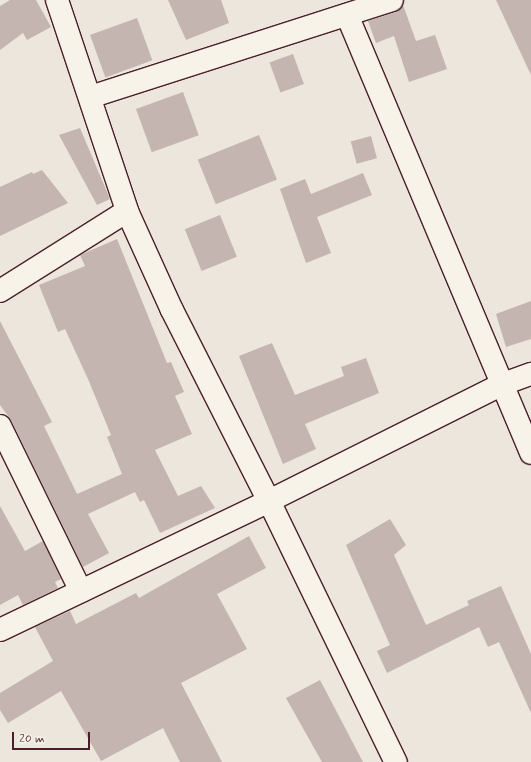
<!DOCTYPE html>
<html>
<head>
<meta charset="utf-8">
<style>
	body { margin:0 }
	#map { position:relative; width:531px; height:762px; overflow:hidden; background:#ece6dd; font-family:Mynerve,sans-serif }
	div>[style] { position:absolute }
	.building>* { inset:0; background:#c4b5b0; transform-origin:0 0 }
	.roads { filter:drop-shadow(1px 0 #4a1f2b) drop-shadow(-1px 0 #4a1f2b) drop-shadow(0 1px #4a1f2b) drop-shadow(0 -1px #4a1f2b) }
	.minor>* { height:22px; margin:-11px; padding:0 11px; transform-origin:11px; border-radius:11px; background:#f7f3e8 }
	span { translate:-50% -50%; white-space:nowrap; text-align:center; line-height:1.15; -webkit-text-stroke:3px #f7f3e8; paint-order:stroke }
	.scale { position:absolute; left:12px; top:732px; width:78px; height:18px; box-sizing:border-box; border:2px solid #4a1f2b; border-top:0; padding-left:5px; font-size:12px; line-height:14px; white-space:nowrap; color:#4a1f2b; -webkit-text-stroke:3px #f7f3e8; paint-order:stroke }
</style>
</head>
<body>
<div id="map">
	<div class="building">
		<div style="clip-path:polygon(10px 0,36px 0,51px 27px,27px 40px,23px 33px,0 50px,0 6px)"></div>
		<div style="clip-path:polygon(168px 0,221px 0,229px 23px,186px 40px)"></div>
		<div style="clip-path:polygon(496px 0,531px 0,531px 75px)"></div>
		<div style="clip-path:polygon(403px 5px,416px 41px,435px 35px,447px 69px,409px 82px,394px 36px,376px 43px,368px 21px,396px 12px)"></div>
		<div style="left:137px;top:18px;width:45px;height:50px;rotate:70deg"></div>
		<div style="left:293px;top:54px;width:32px;height:25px;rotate:70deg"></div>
		<div style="left:183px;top:92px;width:46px;height:50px;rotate:70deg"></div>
		<div style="clip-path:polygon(80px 128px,110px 199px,97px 205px,59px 135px)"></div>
		<div style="left:259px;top:135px;width:48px;height:66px;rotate:68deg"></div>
		<div style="left:371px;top:136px;width:23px;height:21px;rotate:75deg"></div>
		<div style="clip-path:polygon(42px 170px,68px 203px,0 236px,0 187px,32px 172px,33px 174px)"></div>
		<div style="clip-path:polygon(363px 173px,372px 195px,317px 217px,331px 253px,306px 263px,280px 189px,305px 179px,311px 194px)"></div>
		<div style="left:220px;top:215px;width:45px;height:38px;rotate:68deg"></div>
		<div style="clip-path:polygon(117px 239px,167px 363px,171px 362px,184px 392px,175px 396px,192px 434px,155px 450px,178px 496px,201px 486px,215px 508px,160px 533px,144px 500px,140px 502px,135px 492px,88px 514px,109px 553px,83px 567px,11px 420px,0 405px,0 321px,52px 422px,44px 426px,77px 494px,122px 474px,107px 437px,111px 435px,88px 379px,65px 329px,58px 332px,39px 285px,85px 266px,80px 255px)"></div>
		<div style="clip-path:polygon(531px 301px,531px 339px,506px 347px,496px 314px)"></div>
		<div style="clip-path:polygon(272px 343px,295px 395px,344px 376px,341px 367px,366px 358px,379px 393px,305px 424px,316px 449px,283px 464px,239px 356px)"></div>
		<div style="clip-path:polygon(0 506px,25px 551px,43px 541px,61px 579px,55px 582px,58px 588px,23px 605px,18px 595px,0 605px)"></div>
		<div style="clip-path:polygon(390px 519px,406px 545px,394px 555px,426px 625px,469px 605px,467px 601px,501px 586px,531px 654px,531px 713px,499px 642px,488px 647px,479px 627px,387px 673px,377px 651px,390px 645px,346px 545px)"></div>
		<div style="clip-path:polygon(249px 536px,266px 568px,217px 594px,247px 649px,181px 683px,222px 762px,180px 762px,163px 728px,101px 761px,61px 691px,8px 723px,0 710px,0 693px,53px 661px,35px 627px,70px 611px,76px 624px,136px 593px,139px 598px)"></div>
		<div style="clip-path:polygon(320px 680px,363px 762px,322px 762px,286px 698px)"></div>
	</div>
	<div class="roads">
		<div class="minor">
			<div style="left:57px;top:0;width:222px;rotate:71.6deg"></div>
			<div style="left:127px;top:211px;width:109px;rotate:65.6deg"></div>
			<div style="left:172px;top:310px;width:214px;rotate:63.1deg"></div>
			<div style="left:269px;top:501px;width:290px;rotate:64.1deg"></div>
			<div style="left:347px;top:15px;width:475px;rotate:67.2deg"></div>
			<div style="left:90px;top:97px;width:317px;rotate:-17.8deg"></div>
			<div style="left:0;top:291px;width:150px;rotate:-32.2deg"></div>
			<div style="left:0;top:426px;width:184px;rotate:63.9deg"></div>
			<div style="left:0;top:630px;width:298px;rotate:-25.6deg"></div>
			<div style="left:269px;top:501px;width:262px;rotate:-26.6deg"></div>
			<div style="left:503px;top:384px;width:30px;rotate:-20deg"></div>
		</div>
	</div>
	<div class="scale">20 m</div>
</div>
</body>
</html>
